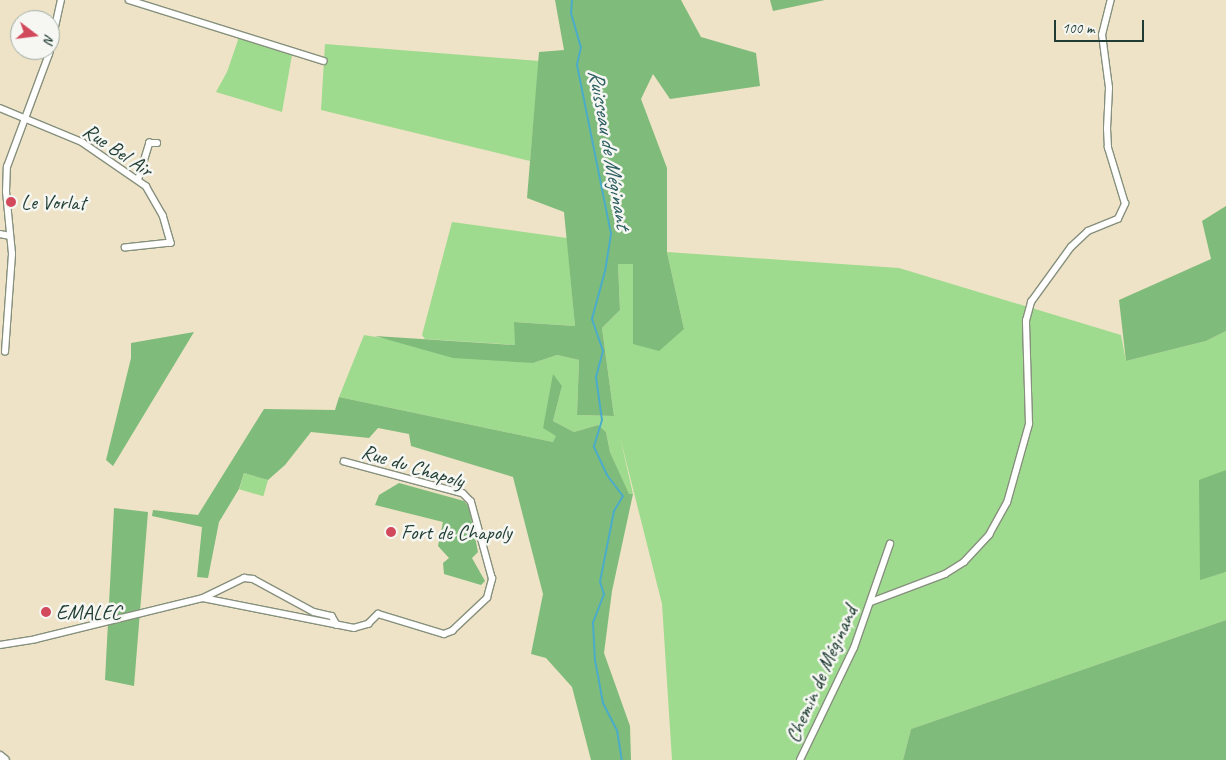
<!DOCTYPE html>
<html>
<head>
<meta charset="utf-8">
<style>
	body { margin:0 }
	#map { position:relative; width:1226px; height:760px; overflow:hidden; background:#eee3c6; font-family:Caveat,sans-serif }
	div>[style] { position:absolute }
	.green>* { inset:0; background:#9fdb8f; transform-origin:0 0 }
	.forest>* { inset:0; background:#7fbb7a }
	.stream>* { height:2px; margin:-1px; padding:0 1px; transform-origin:1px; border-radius:1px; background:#4bacca }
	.roads { filter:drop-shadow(1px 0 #86907d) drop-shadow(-1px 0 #86907d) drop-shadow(0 1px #86907d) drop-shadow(0 -1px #86907d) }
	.street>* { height:5.5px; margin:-2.75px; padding:0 2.75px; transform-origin:2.75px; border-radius:2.75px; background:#fff }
	.secondary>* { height:8px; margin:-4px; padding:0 4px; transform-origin:4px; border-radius:4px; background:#fff }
	.dots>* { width:14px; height:14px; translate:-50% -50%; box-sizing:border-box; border:2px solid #f6f6f2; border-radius:50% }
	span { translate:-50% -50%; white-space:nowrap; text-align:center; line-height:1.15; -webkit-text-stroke:5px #f6f6f2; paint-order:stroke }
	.street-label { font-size:21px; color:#1f3d34 }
	.poi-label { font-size:21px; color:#1f3d34 }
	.left { translate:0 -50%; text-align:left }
	.water-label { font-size:22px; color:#2c5e61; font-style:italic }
	.north { position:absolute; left:10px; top:10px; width:50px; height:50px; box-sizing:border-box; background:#f6f6f2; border:1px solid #a0aca6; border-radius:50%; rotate:105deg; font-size:14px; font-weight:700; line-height:20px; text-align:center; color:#1f3d34 }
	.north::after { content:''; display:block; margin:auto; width:18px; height:22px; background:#d1495b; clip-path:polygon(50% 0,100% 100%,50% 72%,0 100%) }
	.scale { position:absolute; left:1054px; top:20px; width:90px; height:22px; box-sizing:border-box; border:2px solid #1f3d34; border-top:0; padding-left:6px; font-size:15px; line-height:18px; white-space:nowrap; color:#1f3d34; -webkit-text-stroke:4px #f6f6f2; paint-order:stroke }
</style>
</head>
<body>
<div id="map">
	<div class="green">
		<div style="clip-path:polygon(237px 34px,297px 53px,292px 55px,282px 112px,216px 92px,227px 72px,238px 40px)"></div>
		<div style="clip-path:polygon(325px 44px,539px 61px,530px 161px,321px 110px)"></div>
		<div style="clip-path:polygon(452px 222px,567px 238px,575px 326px,515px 322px,516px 345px,425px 339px,422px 335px)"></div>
		<div style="clip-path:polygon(667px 252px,899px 268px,1121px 335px,1126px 361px,1206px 341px,1226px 331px,1226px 470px,1201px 579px,1226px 572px,1226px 620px,911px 729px,903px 760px,672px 760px,662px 604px,620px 437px,633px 494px,629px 495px,610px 452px,606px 432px,598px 425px,574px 432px,553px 421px,562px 386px,543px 427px,557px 436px,553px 442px,339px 397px,364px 335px,533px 363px,557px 355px,579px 360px,577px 415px,614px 416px,602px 328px,620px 310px,618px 264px,633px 264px,633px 344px,684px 329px)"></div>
		<div style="left:244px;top:473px;width:25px;height:17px;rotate:16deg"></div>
	</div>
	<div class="forest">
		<div style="clip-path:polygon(555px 0,681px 0,701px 37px,756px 53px,760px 86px,670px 99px,653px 74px,641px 99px,667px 168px,667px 252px,684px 329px,659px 351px,633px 344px,633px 264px,618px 264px,620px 310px,602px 328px,614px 416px,577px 415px,579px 360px,557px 355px,533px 363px,453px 358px,375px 336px,515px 345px,514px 322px,575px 326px,564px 212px,527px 198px,539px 52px,564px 50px)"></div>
		<div style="clip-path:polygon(770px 0,825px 0,773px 11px)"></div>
		<div style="clip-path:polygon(1226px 206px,1226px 331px,1206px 341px,1126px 361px,1119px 300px,1211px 259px,1202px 221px)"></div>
		<div style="clip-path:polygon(194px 332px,113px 466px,106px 460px,131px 358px,131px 343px)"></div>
		<div style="clip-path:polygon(553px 374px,562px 386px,553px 421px,574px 432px,598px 425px,606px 432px,610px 452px,629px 494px,633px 494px,612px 591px,604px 653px,630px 726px,631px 760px,591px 760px,572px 687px,546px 658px,531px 654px,543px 594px,513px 477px,411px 446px,409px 434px,378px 428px,369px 438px,311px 432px,285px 465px,268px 480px,244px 473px,239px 489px,219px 522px,208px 578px,197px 577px,202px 527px,152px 516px,153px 510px,198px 515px,264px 409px,335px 410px,339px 397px,553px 442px,556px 436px,543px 428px)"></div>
		<div style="clip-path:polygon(1226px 470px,1226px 572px,1200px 580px,1199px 480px)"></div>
		<div style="clip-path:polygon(399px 483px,464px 501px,469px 507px,478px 552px,472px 558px,485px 581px,481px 585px,444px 574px,443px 563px,449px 558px,438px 546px,443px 522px,375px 505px,379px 495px)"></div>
		<div style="clip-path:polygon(114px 508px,148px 512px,134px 686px,105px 680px)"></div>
		<div style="clip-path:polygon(1226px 620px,1226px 760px,903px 760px,911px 729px)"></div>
	</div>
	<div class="stream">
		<div style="left:572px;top:0;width:13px;rotate:94deg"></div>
		<div style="left:571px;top:13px;width:35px;rotate:74deg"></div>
		<div style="left:581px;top:47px;width:18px;rotate:103deg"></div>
		<div style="left:577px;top:65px;width:172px;rotate:78.6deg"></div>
		<div style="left:611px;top:234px;width:37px;rotate:99deg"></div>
		<div style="left:605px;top:271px;width:50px;rotate:105.2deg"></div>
		<div style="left:592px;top:319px;width:34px;rotate:71deg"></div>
		<div style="left:603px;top:351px;width:27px;rotate:105deg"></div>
		<div style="left:596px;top:377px;width:43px;rotate:82.1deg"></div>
		<div style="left:602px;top:420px;width:28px;rotate:107deg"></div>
		<div style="left:594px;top:447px;width:31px;rotate:65deg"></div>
		<div style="left:607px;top:475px;width:26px;rotate:53deg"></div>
		<div style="left:623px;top:496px;width:17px;rotate:121deg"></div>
		<div style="left:614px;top:511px;width:72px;rotate:101.2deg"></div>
		<div style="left:600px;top:582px;width:13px;rotate:72deg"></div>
		<div style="left:604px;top:594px;width:31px;rotate:111deg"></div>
		<div style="left:593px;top:623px;width:37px;rotate:87deg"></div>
		<div style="left:595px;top:660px;width:44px;rotate:79.5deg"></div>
		<div style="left:603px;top:703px;width:30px;rotate:63deg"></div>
		<div style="left:617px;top:730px;width:30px;rotate:81deg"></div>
	</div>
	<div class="roads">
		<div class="street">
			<div style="left:129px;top:0;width:204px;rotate:17.4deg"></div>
			<div style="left:0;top:108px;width:89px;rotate:22.5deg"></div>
			<div style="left:82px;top:142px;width:78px;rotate:34.5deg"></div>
			<div style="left:146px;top:186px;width:34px;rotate:60deg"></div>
			<div style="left:163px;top:215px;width:29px;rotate:74deg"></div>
			<div style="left:171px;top:243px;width:46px;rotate:173.8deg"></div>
			<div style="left:138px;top:180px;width:39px;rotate:-73deg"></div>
			<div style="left:149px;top:143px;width:8px"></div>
			<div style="left:0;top:234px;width:10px;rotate:11deg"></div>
			<div style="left:5px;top:352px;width:98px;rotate:-85.9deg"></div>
			<div style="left:12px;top:254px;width:62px;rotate:-95.5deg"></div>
			<div style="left:6px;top:192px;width:25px;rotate:-88deg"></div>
			<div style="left:7px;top:167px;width:121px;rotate:-69.6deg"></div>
			<div style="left:49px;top:54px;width:55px;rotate:-77.5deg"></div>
			<div style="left:203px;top:598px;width:154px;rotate:11.2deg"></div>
			<div style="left:354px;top:628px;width:15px;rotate:-16deg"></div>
			<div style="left:368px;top:624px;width:14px;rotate:-45deg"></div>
			<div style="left:378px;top:614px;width:69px;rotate:16.9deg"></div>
			<div style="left:444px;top:634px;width:9px;rotate:-21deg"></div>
			<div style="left:452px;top:631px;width:48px;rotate:-43.3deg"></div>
			<div style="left:487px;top:598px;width:20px;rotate:-75deg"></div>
			<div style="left:492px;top:579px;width:80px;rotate:-105.3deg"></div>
			<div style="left:471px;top:502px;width:11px;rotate:-135deg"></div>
			<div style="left:463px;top:494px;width:123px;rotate:-164.9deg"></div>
			<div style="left:871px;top:602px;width:79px;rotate:-20.7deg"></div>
			<div style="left:945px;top:574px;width:22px;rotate:-32deg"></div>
			<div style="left:964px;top:562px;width:37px;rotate:-47deg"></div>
			<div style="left:989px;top:535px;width:37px;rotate:-61deg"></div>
			<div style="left:1007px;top:503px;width:82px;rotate:-74.4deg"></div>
			<div style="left:1029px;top:424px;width:103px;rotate:-91.7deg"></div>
			<div style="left:1026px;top:321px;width:20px;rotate:-75deg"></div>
			<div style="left:1031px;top:302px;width:68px;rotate:-54deg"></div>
			<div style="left:1071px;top:247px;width:23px;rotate:-43deg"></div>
			<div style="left:1088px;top:231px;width:32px;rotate:-22deg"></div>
			<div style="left:1118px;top:219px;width:17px;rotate:-65deg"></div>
			<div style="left:1125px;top:204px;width:59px;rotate:-106.9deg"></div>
			<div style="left:1108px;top:148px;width:19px;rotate:-93deg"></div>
			<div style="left:1107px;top:129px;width:41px;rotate:-87.2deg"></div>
			<div style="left:1109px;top:88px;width:53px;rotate:-97.5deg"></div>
			<div style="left:1102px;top:35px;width:36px;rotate:-76deg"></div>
			<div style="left:0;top:645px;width:36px;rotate:-9deg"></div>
			<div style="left:36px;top:639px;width:172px;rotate:-13.8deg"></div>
			<div style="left:203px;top:598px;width:46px;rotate:-26deg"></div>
			<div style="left:244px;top:578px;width:9px;rotate:6deg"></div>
			<div style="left:253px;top:579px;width:69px;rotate:28.4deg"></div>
			<div style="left:314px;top:612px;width:18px;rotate:13deg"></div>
			<div style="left:332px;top:616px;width:10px;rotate:61deg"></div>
			<div style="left:800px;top:760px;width:124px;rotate:-64.3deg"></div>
			<div style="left:854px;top:648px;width:110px;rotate:-70.9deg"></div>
		</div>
		<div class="secondary">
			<div style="left:0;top:756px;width:6px;rotate:39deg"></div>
		</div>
	</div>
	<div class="dots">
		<div style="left:11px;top:202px;background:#d1495b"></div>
		<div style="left:391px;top:532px;background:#d1495b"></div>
		<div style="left:46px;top:612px;background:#d1495b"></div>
	</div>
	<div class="street-label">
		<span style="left:118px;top:150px;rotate:34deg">Rue Bel Air</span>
		<span style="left:413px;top:466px;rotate:17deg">Rue du Chapoly</span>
		<span style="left:821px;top:674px;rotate:-66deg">Chemin de Méginand</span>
	</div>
	<div class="poi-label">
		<span class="left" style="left:21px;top:202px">Le Vorlat</span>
		<span class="left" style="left:401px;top:532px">Fort de Chapoly</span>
		<span class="left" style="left:56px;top:612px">EMALEC</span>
	</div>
	<div class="water-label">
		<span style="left:609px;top:149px;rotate:80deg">Ruisseau de Méginant</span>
	</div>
	<div class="north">N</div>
	<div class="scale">100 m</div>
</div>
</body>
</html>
